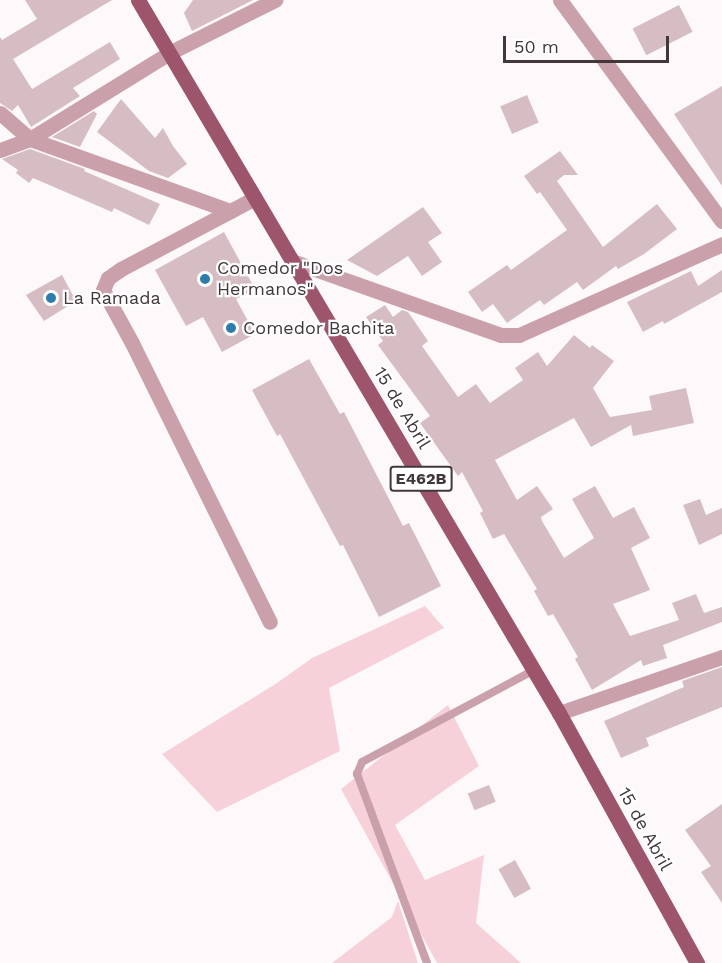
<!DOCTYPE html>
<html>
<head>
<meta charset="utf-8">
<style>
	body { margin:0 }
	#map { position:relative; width:722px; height:963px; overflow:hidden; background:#fdf8f9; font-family:"Work Sans",sans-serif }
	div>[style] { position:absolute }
	.green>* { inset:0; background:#f7d1da }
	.building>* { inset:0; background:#d6bdc3; transform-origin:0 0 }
	.lane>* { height:8px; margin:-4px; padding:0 4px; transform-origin:4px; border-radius:4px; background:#caa0ab }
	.street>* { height:15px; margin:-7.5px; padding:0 7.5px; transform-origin:7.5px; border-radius:7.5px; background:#caa0ab }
	.primary>* { height:15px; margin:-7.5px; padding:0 7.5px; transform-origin:7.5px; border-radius:7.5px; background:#9c556a }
	.dots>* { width:16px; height:16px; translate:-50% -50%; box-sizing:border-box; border:3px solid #fff; border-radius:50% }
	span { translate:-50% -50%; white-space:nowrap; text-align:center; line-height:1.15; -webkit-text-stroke:4.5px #fff; paint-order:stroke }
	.shield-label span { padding:2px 4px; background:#fff; border:2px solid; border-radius:4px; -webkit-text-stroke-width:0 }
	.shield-label { font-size:16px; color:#42383a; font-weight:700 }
	.poi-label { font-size:18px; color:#42383a }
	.left { translate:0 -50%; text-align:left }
	.street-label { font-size:18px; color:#42383a }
	.scale { position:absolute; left:503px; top:36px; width:166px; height:27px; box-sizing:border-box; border:3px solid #42383a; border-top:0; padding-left:8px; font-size:18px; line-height:21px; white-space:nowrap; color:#42383a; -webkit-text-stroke:4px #fff; paint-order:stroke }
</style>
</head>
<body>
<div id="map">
	<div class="green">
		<div style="clip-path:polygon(425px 606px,444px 628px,329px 688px,340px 751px,217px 812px,162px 754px,277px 683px,312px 658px)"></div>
		<div style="clip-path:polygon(448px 705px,479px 766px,395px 825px,425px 880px,484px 855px,476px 923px,521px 963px,437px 963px,341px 789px)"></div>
		<div style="clip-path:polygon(398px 901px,418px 963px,332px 963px,392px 917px)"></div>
	</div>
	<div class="building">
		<div style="clip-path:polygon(25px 0,112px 0,13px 59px,32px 89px,110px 42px,120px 59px,73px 88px,80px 96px,31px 127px,18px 105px,12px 111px,0 103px,0 37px,2px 40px,37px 19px)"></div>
		<div style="clip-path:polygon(193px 0,253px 0,192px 31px,184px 13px)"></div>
		<div style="left:679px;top:5px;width:30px;height:52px;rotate:63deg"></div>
		<div style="clip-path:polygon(722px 86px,722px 186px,674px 114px)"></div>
		<div style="left:527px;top:95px;width:30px;height:29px;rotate:67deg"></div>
		<div style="clip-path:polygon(121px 99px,155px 138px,163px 128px,173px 146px,187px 164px,168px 178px,149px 171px,97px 132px)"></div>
		<div style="clip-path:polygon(94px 111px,97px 114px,80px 147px,52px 137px)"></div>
		<div style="clip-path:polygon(30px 149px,85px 169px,84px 171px,160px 204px,149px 225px,114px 208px,112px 212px,33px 178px,29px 183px,16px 173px,18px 170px,2px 159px)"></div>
		<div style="clip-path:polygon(560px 151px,578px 175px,564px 175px,557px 181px,603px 247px,657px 204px,677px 229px,644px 254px,618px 269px,616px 266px,583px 290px,577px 282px,544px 305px,540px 300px,507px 323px,493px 304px,482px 312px,468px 292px,507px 265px,511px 270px,567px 230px,540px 192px,537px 194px,524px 176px)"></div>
		<div style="clip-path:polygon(423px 207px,442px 233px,428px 242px,442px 262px,422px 276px,408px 256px,377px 276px,347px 260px)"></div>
		<div style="clip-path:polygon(224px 232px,255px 289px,236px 299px,255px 334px,222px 352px,203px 317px,186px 326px,155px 270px)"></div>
		<div style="clip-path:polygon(722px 270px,722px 292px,664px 324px,663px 321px,643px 332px,627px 302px,691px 271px,698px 286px)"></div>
		<div style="clip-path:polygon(62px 275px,76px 301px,44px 321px,26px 295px)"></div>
		<div style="clip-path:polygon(385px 305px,393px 317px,402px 310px,408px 312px,428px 341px,422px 346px,458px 397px,476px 384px,490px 403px,523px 380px,515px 368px,538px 352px,547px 366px,574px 335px,590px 348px,592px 345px,614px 361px,593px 388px,610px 417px,652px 410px,649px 396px,686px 388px,694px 423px,633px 436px,631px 425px,591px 447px,574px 418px,495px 460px,517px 500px,537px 486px,553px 509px,541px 517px,542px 521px,564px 558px,594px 538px,572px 499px,595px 486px,613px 518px,634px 507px,650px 538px,631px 548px,650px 590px,613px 604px,630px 636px,679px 620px,672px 603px,696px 594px,704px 613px,722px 607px,722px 622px,663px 645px,667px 658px,643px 666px,641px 660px,592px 690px,575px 659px,578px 657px,553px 614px,548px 616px,534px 591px,537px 589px,504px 534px,493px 539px,480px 513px,483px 511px,462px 472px,458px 476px,420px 423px,430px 416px,378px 345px,383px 341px,366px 317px)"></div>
		<div style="clip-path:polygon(309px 359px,340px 414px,344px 412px,403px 526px,409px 523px,441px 586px,379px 617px,343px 545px,340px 546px,280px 434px,277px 436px,252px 390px)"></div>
		<div style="clip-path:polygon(700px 499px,706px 515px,722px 508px,722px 534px,699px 545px,683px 505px)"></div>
		<div style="clip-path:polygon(722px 667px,722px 707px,646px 738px,649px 746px,621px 758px,604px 721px,684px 687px,682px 681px)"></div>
		<div style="left:489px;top:785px;width:18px;height:23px;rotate:68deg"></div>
		<div style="clip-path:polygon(722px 804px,722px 903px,701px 872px,711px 866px,685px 830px)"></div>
		<div style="left:515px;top:860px;width:33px;height:19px;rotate:61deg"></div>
	</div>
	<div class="lane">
		<div style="left:427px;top:963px;width:202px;rotate:-110.3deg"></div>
		<div style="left:357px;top:774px;width:13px;rotate:-67deg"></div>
		<div style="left:362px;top:762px;width:195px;rotate:-28.1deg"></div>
	</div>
	<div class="street">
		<div style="left:560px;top:0;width:274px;rotate:53.8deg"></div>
		<div style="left:0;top:113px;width:40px;rotate:41deg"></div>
		<div style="left:30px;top:139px;width:213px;rotate:19.8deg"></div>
		<div style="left:0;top:150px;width:32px;rotate:-20deg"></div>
		<div style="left:30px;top:139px;width:163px;rotate:-31.7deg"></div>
		<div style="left:169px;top:53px;width:119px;rotate:-26.6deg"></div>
		<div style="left:255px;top:198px;width:152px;rotate:152.1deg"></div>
		<div style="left:121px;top:269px;width:16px;rotate:145deg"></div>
		<div style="left:108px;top:278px;width:13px;rotate:113deg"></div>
		<div style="left:103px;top:290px;width:60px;rotate:61.3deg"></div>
		<div style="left:132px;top:343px;width:311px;rotate:63.7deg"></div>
		<div style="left:292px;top:261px;width:222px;rotate:19.5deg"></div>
		<div style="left:501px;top:335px;width:18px"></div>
		<div style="left:519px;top:335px;width:222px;rotate:-24.1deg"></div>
		<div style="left:559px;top:713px;width:172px;rotate:-19deg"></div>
	</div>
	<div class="primary">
		<div style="left:138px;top:0;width:828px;rotate:59.44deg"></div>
		<div style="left:559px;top:713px;width:286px;rotate:61.1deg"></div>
	</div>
	<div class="dots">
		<div style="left:205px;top:279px;background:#2d7cae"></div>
		<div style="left:51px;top:298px;background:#2d7cae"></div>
		<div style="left:231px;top:328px;background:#2d7cae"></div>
	</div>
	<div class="shield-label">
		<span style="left:421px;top:479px">E462B</span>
	</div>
	<div class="poi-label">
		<span class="left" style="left:217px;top:279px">Comedor "Dos<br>Hermanos"</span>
		<span class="left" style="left:63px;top:298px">La Ramada</span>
		<span class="left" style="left:243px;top:328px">Comedor Bachita</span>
	</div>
	<div class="street-label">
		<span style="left:402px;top:408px;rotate:59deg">15 de Abril</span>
		<span style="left:645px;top:829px;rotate:61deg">15 de Abril</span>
	</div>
	<div class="scale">50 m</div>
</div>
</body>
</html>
